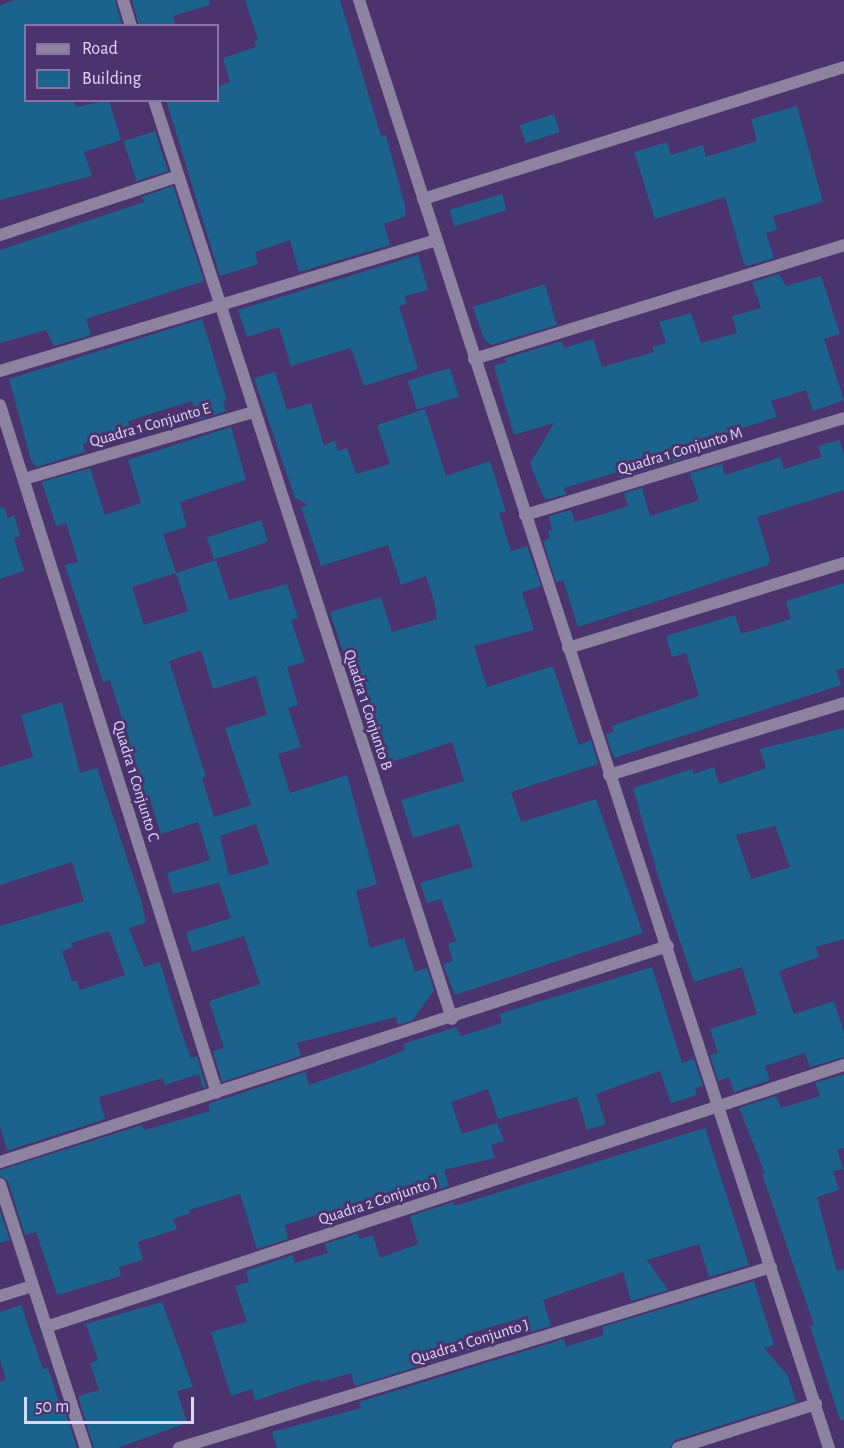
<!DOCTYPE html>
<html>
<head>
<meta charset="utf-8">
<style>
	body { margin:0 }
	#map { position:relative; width:844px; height:1448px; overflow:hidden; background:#4b336d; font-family:"Alegreya Sans",sans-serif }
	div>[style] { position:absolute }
	.building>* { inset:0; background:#1b628d; transform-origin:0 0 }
	.street>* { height:12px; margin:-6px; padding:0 6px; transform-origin:6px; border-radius:6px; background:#8d83a0 }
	span { translate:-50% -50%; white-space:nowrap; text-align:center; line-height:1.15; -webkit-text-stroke:6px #4b336d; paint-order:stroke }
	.street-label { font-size:16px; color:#e0d4f7 }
	.legend { position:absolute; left:24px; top:24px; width:195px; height:78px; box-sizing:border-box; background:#4b336d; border:2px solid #8773a4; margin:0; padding:8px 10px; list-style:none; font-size:18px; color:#e0d4f7 }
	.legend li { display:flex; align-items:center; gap:12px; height:30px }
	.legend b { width:30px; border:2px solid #8773a4 }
	.scale { position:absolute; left:24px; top:1397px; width:170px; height:27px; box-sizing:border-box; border:3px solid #e0d4f7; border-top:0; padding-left:8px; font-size:18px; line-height:21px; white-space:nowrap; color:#e0d4f7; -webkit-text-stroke:4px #4b336d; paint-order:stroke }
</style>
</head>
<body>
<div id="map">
	<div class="building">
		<div style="clip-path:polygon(15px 0,115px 0,122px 26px,26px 26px,26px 100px,74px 100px,76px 107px,109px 100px,121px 140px,84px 152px,92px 176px,0 200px,0 5px)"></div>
		<div style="clip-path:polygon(132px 0,209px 0,210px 5px,173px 16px,176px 26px,139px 26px)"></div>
		<div style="clip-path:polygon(245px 0,340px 0,381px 136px,386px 135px,405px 206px,406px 216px,384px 224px,390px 245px,299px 272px,290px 240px,255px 252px,258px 264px,220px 276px,166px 100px,218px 100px,218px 86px,230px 82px,223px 58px,256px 47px,254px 41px,258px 40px)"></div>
		<div style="clip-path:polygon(797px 106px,823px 202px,773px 216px,777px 230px,766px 233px,774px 258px,747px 266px,744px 264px,725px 197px,655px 219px,634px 152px,667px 142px,671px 155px,703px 145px,706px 157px,757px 141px,751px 119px)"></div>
		<div style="left:554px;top:114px;width:19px;height:36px;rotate:72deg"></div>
		<div style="left:155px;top:131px;width:42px;height:33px;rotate:72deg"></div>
		<div style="clip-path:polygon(173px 186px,204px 281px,86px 319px,91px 335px,54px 346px,46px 330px,0 343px,0 250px,144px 202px,142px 197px)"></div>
		<div style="left:502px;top:194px;width:17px;height:55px;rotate:73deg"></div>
		<div style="clip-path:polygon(418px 255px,428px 290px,405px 296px,407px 304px,399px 306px,418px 369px,364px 386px,351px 348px,291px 366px,279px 327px,247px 337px,238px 310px)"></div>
		<div style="clip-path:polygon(779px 274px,786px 286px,821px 276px,840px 334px,824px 339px,844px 400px,813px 411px,806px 390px,771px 401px,777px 417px,714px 437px,718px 448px,620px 478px,618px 472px,564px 488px,566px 494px,545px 500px,530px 464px,554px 423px,514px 435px,494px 366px,507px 362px,503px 359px,562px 341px,564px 348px,593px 339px,602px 367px,654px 352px,652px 347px,666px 343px,659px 322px,691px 313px,701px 343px,737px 333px,732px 316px,761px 308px,752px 282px)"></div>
		<div style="clip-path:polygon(545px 284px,557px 325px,491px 345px,484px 339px,473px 307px)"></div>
		<div style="clip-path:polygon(202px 319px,227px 400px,223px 401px,226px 411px,198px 420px,192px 401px,128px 421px,131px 429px,83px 444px,85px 452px,36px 467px,31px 460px,9px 379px)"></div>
		<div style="left:450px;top:368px;width:30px;height:44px;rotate:73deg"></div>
		<div style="clip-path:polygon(275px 372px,287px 410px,311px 403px,324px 445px,335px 441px,338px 451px,347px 448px,356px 474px,390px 464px,377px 425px,425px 409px,446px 476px,490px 461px,506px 512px,499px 513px,511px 551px,527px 546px,541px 586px,522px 592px,534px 630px,474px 646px,487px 687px,553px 666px,579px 745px,591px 740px,598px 764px,511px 792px,521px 822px,596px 799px,643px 933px,455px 995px,443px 964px,453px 961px,448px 944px,456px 941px,441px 899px,427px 903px,420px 883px,473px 867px,459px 824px,413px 838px,401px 800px,464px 781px,452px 742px,380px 766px,330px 612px,381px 597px,392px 632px,437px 619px,434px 602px,426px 576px,401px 585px,388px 545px,321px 566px,301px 507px,308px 505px,295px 498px,254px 378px)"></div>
		<div style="clip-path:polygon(evenodd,231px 427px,246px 480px,180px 502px,187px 527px,163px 534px,176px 573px,132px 587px,144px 625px,188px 611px,176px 573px,216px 560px,229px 600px,287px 584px,298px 618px,291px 620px,305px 662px,287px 667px,298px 705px,288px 708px,301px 747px,278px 754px,290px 793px,347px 775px,377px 884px,356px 891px,370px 948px,404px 938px,415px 972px,427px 968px,434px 990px,413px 1020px,398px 1025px,396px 1017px,297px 1043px,301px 1056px,222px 1082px,213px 1051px,224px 1048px,209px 1001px,260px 984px,244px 936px,192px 952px,186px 932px,231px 918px,219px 883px,173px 894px,167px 873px,210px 860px,198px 822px,161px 834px,149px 796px,142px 798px,124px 747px,121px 733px,126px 731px,110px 680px,103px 682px,65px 565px,78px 562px,66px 523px,56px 526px,42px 482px,90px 468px,105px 515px,141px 503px,128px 460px,231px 427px,201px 650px,213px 689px,256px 676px,267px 715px,225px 728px,251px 805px,214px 817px,202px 778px,206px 777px,169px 661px,201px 650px,231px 427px,256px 824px,269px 864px,229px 876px,220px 836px,256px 824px)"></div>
		<div style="clip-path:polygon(839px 440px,844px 455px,844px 490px,757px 517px,770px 560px,768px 565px,578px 627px,563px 580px,556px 582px,543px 541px,550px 538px,548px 531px,552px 530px,549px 516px,571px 510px,575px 522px,597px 516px,628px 506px,624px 493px,642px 488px,650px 516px,699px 500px,690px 473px,722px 464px,725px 475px,780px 457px,784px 469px,822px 457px,818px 446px)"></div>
		<div style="clip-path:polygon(4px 507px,8px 518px,14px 515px,20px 536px,14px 538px,24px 571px,0 579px,0 508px)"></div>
		<div style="left:261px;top:520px;width:23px;height:57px;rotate:72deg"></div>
		<div style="clip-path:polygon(844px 583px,844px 668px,836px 670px,841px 685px,614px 758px,606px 734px,614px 732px,612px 726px,699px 696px,686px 653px,672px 657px,666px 636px,735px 615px,741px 634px,791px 619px,786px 601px)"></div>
		<div style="clip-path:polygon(evenodd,62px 702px,80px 773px,97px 768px,142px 903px,146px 923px,129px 928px,144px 967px,160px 962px,181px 1031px,191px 1058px,197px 1056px,206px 1087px,203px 1088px,199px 1074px,165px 1085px,163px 1078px,99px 1097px,105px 1119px,0 1153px,7px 1150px,0 1126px,0 926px,84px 901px,72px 862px,0 885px,0 767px,33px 757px,21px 715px,62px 702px,109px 931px,125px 975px,80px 990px,77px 981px,72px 981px,62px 951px,73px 947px,71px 943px,109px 931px)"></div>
		<div style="clip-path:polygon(evenodd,844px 728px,844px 939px,816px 947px,819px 957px,779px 971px,794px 1014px,834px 1001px,844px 1033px,844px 1057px,810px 1067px,805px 1053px,765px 1066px,770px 1080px,734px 1092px,729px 1077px,718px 1081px,710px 1055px,718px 1053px,710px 1029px,757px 1014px,742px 967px,694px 982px,661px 886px,633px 788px,692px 769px,694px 774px,714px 767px,719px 784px,766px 768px,760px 749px,844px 728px,775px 826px,790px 867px,751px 879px,736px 835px,775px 826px)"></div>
		<div style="clip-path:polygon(652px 967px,682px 1063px,694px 1059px,703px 1086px,695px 1088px,697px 1095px,671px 1103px,660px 1071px,596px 1094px,606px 1124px,587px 1130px,577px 1097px,498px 1119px,488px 1089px,451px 1102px,462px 1134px,497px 1123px,504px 1141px,491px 1145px,495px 1158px,444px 1170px,449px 1186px,405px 1200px,402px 1188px,350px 1204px,353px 1217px,321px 1228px,317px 1215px,285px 1225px,288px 1239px,257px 1249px,240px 1194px,189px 1210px,190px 1213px,173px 1219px,177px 1229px,138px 1242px,143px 1260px,119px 1267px,121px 1276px,57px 1295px,36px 1232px,25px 1235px,8px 1181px,0 1176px,0 1170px,142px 1125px,145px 1130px,210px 1111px,208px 1104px,305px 1072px,309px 1085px,373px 1063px,405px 1050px,403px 1044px,456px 1027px,461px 1036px,502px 1023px,499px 1014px)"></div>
		<div style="clip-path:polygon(844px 1074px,844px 1148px,837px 1150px,843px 1169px,833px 1171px,839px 1190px,817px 1197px,837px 1271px,844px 1269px,844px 1420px,840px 1420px,810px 1326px,814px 1325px,762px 1174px,765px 1173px,739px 1108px,776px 1096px,781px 1108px,820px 1096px,815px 1083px)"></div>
		<div style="clip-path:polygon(705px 1128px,749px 1265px,709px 1277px,699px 1244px,647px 1260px,668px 1290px,631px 1301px,623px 1272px,543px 1300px,551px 1326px,526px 1333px,522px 1318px,464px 1335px,471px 1350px,355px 1386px,351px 1373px,320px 1382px,319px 1379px,255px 1401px,252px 1389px,231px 1396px,211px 1332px,247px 1322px,235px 1286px,249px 1282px,246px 1271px,293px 1255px,295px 1263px,328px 1253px,325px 1244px,358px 1233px,359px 1239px,373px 1235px,380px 1258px,418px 1244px,410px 1216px,453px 1202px,455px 1206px)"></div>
		<div style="clip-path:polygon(0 1211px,10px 1240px,0 1243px)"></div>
		<div style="clip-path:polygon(754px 1281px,774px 1345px,764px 1348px,788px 1376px,796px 1402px,675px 1440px,670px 1448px,277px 1448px,272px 1432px,361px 1408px,359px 1402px,564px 1339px,566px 1347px,604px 1335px,602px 1327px)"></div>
		<div style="clip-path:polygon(162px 1302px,193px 1387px,177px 1391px,187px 1423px,117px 1448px,94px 1448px,78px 1396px,99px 1390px,90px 1363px,98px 1360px,86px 1324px)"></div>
		<div style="clip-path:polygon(21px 1305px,43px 1369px,48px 1368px,59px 1402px,62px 1401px,77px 1448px,0 1448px,0 1382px,6px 1380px,0 1359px,0 1312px)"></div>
	</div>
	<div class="street">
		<div style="left:123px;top:0;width:27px;rotate:73deg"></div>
		<div style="left:359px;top:0;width:1522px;rotate:72.02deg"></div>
		<div style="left:154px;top:100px;width:966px;rotate:72.03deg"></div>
		<div style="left:423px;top:199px;width:441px;rotate:-17.4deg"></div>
		<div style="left:0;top:235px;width:188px;rotate:-18.3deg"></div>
		<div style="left:474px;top:359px;width:387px;rotate:-17.1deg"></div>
		<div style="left:0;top:371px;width:455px;rotate:-16.7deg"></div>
		<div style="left:0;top:405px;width:721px;rotate:72.49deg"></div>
		<div style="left:24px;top:479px;width:239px;rotate:-16.3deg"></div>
		<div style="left:525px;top:515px;width:333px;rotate:-16.9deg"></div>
		<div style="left:568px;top:648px;width:289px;rotate:-17.1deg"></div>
		<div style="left:609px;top:775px;width:246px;rotate:-17deg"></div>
		<div style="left:0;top:1162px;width:702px;rotate:-17.92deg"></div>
		<div style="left:0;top:1184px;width:278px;rotate:72deg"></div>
		<div style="left:0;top:1296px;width:34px;rotate:-17deg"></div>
		<div style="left:49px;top:1326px;width:837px;rotate:-18.18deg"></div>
		<div style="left:179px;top:1448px;width:619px;rotate:-17deg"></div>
		<div style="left:678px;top:1448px;width:145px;rotate:-17.7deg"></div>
	</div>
	<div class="street-label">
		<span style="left:150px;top:425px;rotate:-16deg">Quadra 1 Conjunto E</span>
		<span style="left:680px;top:451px;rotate:-17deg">Quadra 1 Conjunto M</span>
		<span style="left:368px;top:710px;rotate:72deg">Quadra 1 Conjunto B</span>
		<span style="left:136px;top:781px;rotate:73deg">Quadra 1 Conjunto C</span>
		<span style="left:378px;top:1201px;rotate:-18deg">Quadra 2 Conjunto J</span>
		<span style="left:470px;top:1342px;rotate:-17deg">Quadra 1 Conjunto J</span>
	</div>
	<ul class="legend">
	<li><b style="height:8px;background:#8d83a0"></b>Road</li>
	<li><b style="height:16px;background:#1b628d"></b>Building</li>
	</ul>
	<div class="scale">50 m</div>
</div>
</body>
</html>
